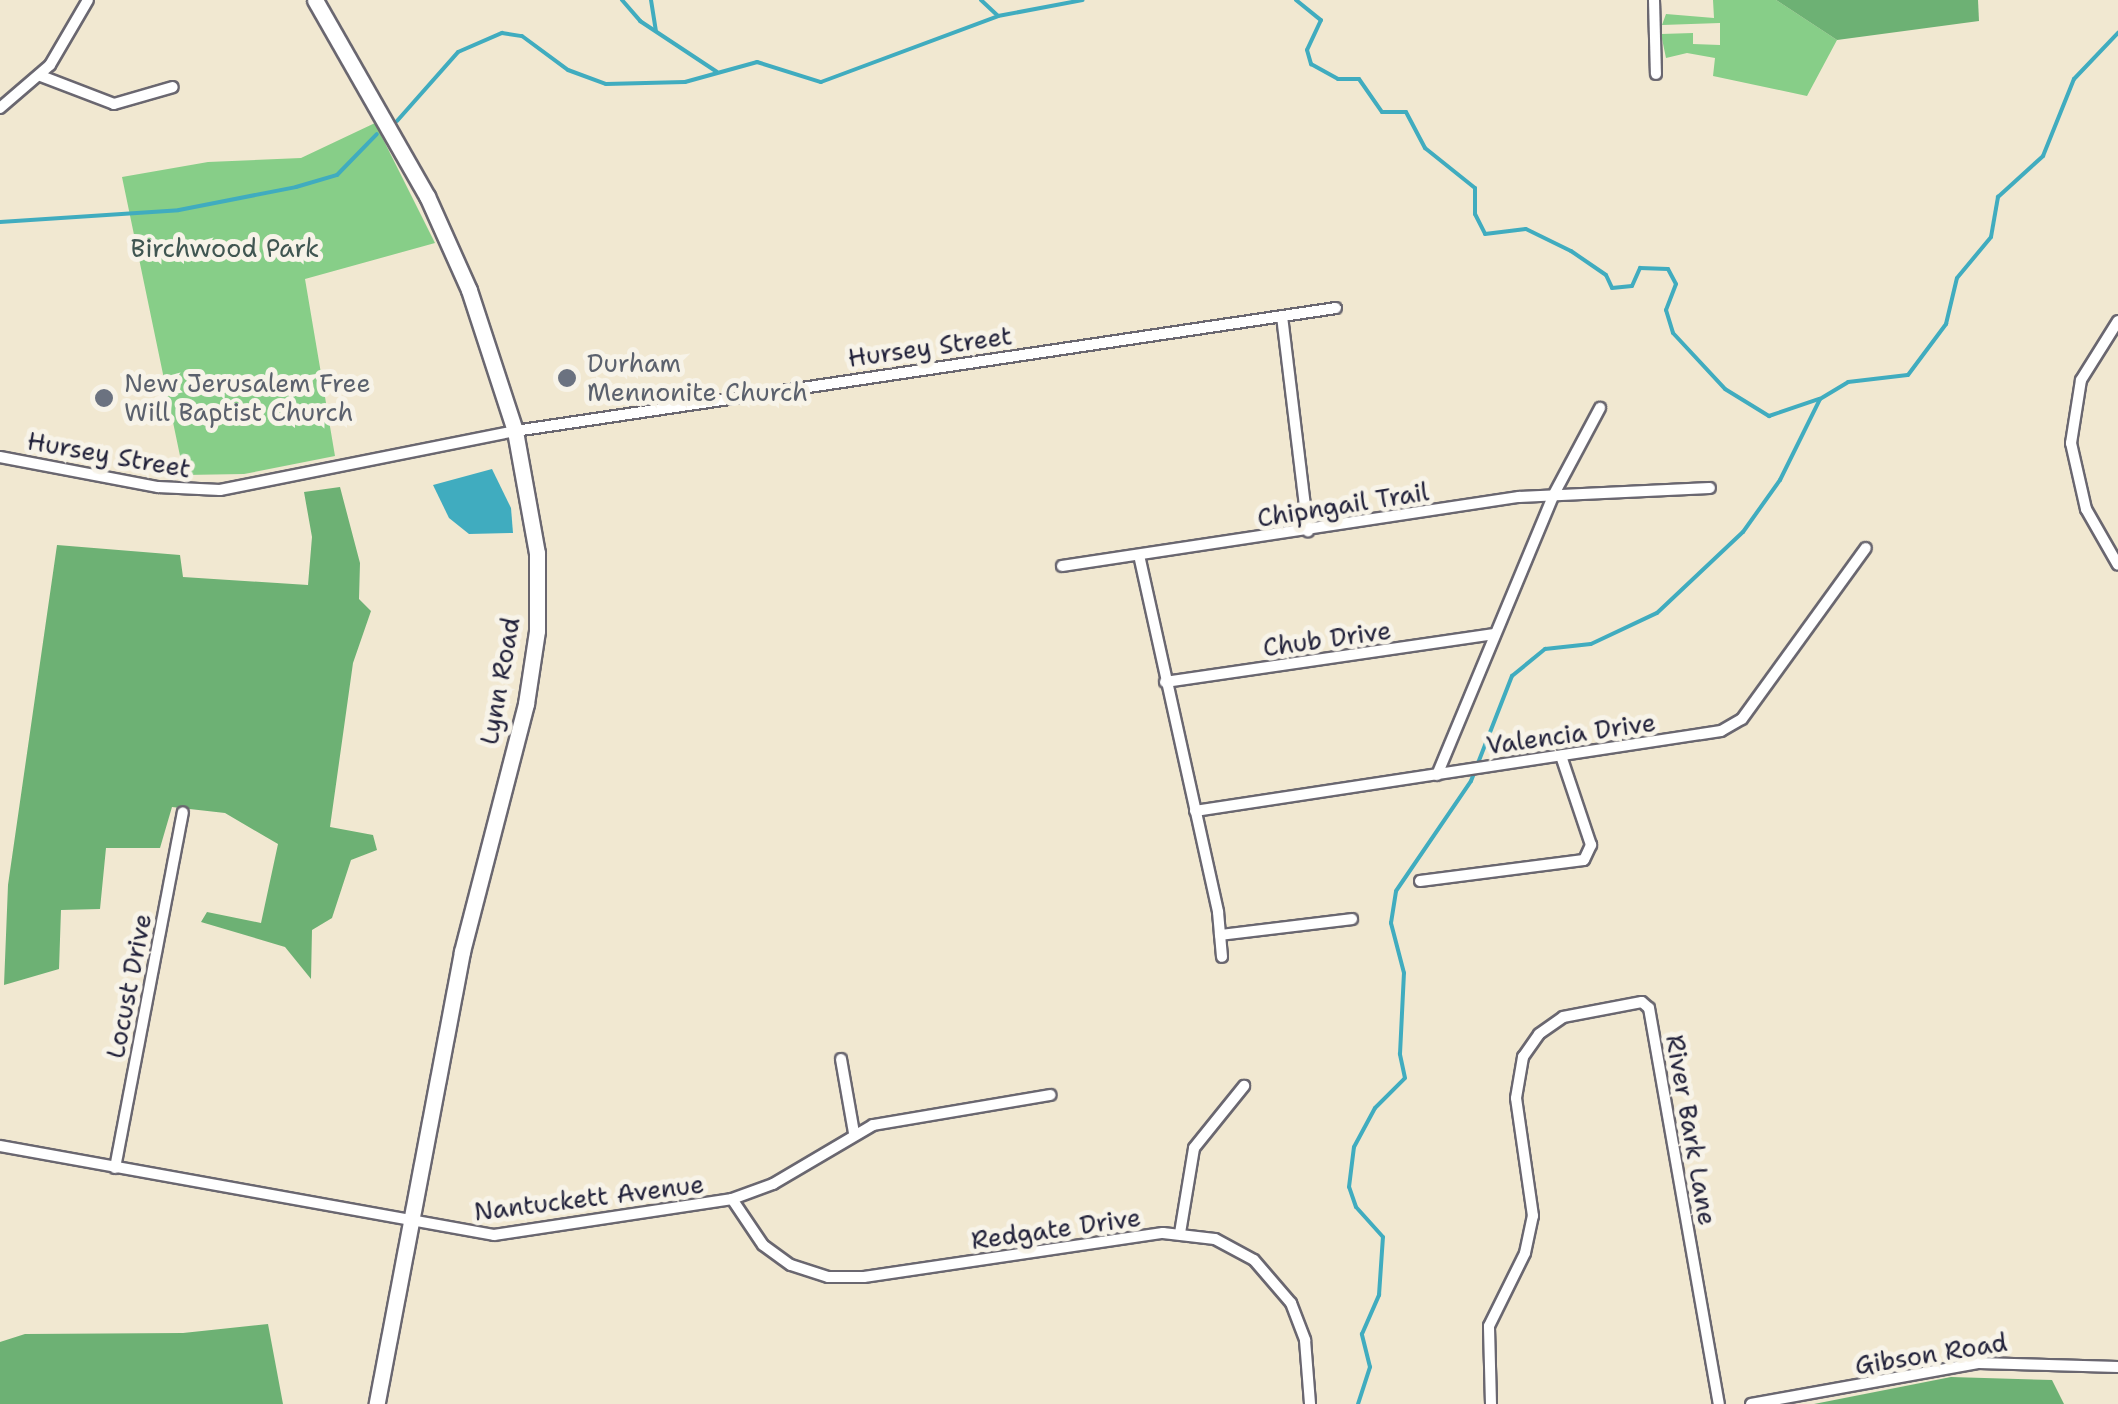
<!DOCTYPE html>
<html>
<head>
<meta charset="utf-8">
<style>
	body { margin:0 }
	#map { position:relative; width:2118px; height:1404px; overflow:hidden; background:#f1e8d1; font-family:"Shantell Sans",sans-serif }
	div>[style] { position:absolute }
	.green>* { inset:0; background:#87ce88 }
	.forest>* { inset:0; background:#6db174 }
	.water>* { inset:0; background:#40acbf }
	.stream>* { height:4px; margin:-2px; padding:0 2px; transform-origin:2px; border-radius:2px; background:#40acbf }
	.roads { filter:drop-shadow(2px 0 #6a6770) drop-shadow(-2px 0 #6a6770) drop-shadow(0 2px #6a6770) drop-shadow(0 -2px #6a6770) }
	.street>* { height:10px; margin:-5px; padding:0 5px; transform-origin:5px; border-radius:5px; background:#fff }
	.secondary>* { height:15px; margin:-7.5px; padding:0 7.5px; transform-origin:7.5px; border-radius:7.5px; background:#fff }
	.dots>* { width:28px; height:28px; translate:-50% -50%; box-sizing:border-box; border:5px solid #f7f3e8; border-radius:50% }
	span { translate:-50% -50%; white-space:nowrap; text-align:center; line-height:1.15; -webkit-text-stroke:10px #f7f3e8; paint-order:stroke }
	.park-label { font-size:25px; color:#405652 }
	.street-label { font-size:25px; color:#22223b }
	.worship-label { font-size:25px; color:#5b616d }
	.left { translate:0 -50%; text-align:left }
</style>
</head>
<body>
<div id="map">
	<div class="green">
		<div style="clip-path:polygon(1713px 0,1776px 0,1837px 40px,1807px 96px,1713px 76px,1715px 58px,1687px 53px,1666px 58px,1661px 34px,1693px 33px,1693px 44px,1720px 45px,1720px 23px,1662px 25px,1666px 14px,1714px 18px)"></div>
		<div style="clip-path:polygon(375px 123px,435px 243px,305px 279px,335px 456px,244px 474px,184px 475px,122px 177px,208px 162px,301px 158px)"></div>
	</div>
	<div class="forest">
		<div style="clip-path:polygon(1776px 0,1978px 0,1979px 21px,1837px 40px)"></div>
		<div style="clip-path:polygon(340px 487px,360px 563px,359px 599px,371px 611px,353px 663px,330px 827px,373px 835px,377px 850px,351px 860px,332px 918px,312px 930px,311px 979px,285px 947px,201px 922px,207px 912px,261px 923px,278px 844px,225px 813px,172px 807px,160px 848px,106px 848px,100px 909px,61px 910px,59px 969px,4px 985px,8px 885px,57px 545px,180px 555px,183px 577px,308px 585px,312px 537px,304px 492px)"></div>
		<div style="clip-path:polygon(268px 1324px,283px 1404px,0 1404px,0 1342px,25px 1334px,183px 1333px)"></div>
		<div style="clip-path:polygon(1951px 1377px,2052px 1380px,2064px 1404px,1814px 1404px)"></div>
	</div>
	<div class="water">
		<div style="clip-path:polygon(492px 469px,511px 508px,513px 533px,469px 534px,449px 518px,433px 485px)"></div>
	</div>
	<div class="stream">
		<div style="left:622px;top:0;width:28px;rotate:49deg"></div>
		<div style="left:640px;top:21px;width:92px;rotate:33.5deg"></div>
		<div style="left:651px;top:0;width:31px;rotate:81deg"></div>
		<div style="left:981px;top:0;width:23px;rotate:43deg"></div>
		<div style="left:1296px;top:0;width:32px;rotate:39deg"></div>
		<div style="left:1321px;top:20px;width:33px;rotate:115deg"></div>
		<div style="left:1307px;top:50px;width:15px;rotate:74deg"></div>
		<div style="left:1311px;top:64px;width:31px;rotate:29deg"></div>
		<div style="left:1338px;top:79px;width:21px"></div>
		<div style="left:1359px;top:79px;width:40px;rotate:55.1deg"></div>
		<div style="left:1382px;top:112px;width:24px"></div>
		<div style="left:1406px;top:112px;width:41px;rotate:62.2deg"></div>
		<div style="left:1425px;top:148px;width:64px;rotate:38.7deg"></div>
		<div style="left:1475px;top:188px;width:26px;rotate:90deg"></div>
		<div style="left:1475px;top:214px;width:22px;rotate:63deg"></div>
		<div style="left:1485px;top:234px;width:41px;rotate:-7deg"></div>
		<div style="left:1526px;top:229px;width:50px;rotate:26.1deg"></div>
		<div style="left:1571px;top:251px;width:42px;rotate:34.4deg"></div>
		<div style="left:1606px;top:275px;width:14px;rotate:65deg"></div>
		<div style="left:1612px;top:288px;width:20px;rotate:-6deg"></div>
		<div style="left:1632px;top:286px;width:20px;rotate:-66deg"></div>
		<div style="left:1640px;top:268px;width:28px;rotate:2deg"></div>
		<div style="left:1668px;top:269px;width:17px;rotate:62deg"></div>
		<div style="left:1676px;top:284px;width:28px;rotate:111deg"></div>
		<div style="left:1666px;top:310px;width:24px;rotate:73deg"></div>
		<div style="left:1673px;top:333px;width:76px;rotate:47.1deg"></div>
		<div style="left:1725px;top:389px;width:52px;rotate:31.5deg"></div>
		<div style="left:1769px;top:416px;width:53px;rotate:-18.8deg"></div>
		<div style="left:397px;top:121px;width:92px;rotate:-48.5deg"></div>
		<div style="left:458px;top:52px;width:48px;rotate:-23.4deg"></div>
		<div style="left:502px;top:33px;width:20px;rotate:9deg"></div>
		<div style="left:522px;top:36px;width:57px;rotate:36.5deg"></div>
		<div style="left:568px;top:70px;width:40px;rotate:20.2deg"></div>
		<div style="left:606px;top:84px;width:79px;rotate:-1.5deg"></div>
		<div style="left:685px;top:82px;width:75px;rotate:-15.5deg"></div>
		<div style="left:757px;top:62px;width:67px;rotate:17.4deg"></div>
		<div style="left:821px;top:82px;width:189px;rotate:-20.4deg"></div>
		<div style="left:998px;top:16px;width:86px;rotate:-10.7deg"></div>
		<div style="left:0;top:222px;width:179px;rotate:-3.8deg"></div>
		<div style="left:179px;top:210px;width:119px;rotate:-11.1deg"></div>
		<div style="left:296px;top:187px;width:43px;rotate:-16.3deg"></div>
		<div style="left:337px;top:175px;width:57px;rotate:-45.7deg"></div>
		<div style="left:1358px;top:1404px;width:39px;rotate:-72deg"></div>
		<div style="left:1370px;top:1367px;width:34px;rotate:-104deg"></div>
		<div style="left:1362px;top:1334px;width:43px;rotate:-66.4deg"></div>
		<div style="left:1379px;top:1295px;width:58px;rotate:-86.1deg"></div>
		<div style="left:1383px;top:1237px;width:40px;rotate:-132deg"></div>
		<div style="left:1356px;top:1207px;width:21px;rotate:-109deg"></div>
		<div style="left:1349px;top:1187px;width:40px;rotate:-82.9deg"></div>
		<div style="left:1354px;top:1147px;width:44px;rotate:-61.7deg"></div>
		<div style="left:1375px;top:1108px;width:42px;rotate:-45deg"></div>
		<div style="left:1405px;top:1078px;width:25px;rotate:-102deg"></div>
		<div style="left:1400px;top:1054px;width:81px;rotate:-87.2deg"></div>
		<div style="left:1404px;top:973px;width:52px;rotate:-104.6deg"></div>
		<div style="left:1391px;top:923px;width:32px;rotate:-81deg"></div>
		<div style="left:1396px;top:891px;width:133px;rotate:-55.7deg"></div>
		<div style="left:1471px;top:781px;width:113px;rotate:-68.7deg"></div>
		<div style="left:1512px;top:676px;width:43px;rotate:-39.3deg"></div>
		<div style="left:1545px;top:649px;width:46px;rotate:-6.2deg"></div>
		<div style="left:1591px;top:644px;width:73px;rotate:-25.2deg"></div>
		<div style="left:1657px;top:613px;width:118px;rotate:-43.3deg"></div>
		<div style="left:1743px;top:532px;width:64px;rotate:-54.6deg"></div>
		<div style="left:1780px;top:480px;width:90px;rotate:-63.7deg"></div>
		<div style="left:1820px;top:399px;width:33px;rotate:-31deg"></div>
		<div style="left:1848px;top:382px;width:60px;rotate:-6.7deg"></div>
		<div style="left:1908px;top:375px;width:64px;rotate:-53.3deg"></div>
		<div style="left:1946px;top:324px;width:47px;rotate:-76.6deg"></div>
		<div style="left:1957px;top:278px;width:53px;rotate:-50.3deg"></div>
		<div style="left:1991px;top:237px;width:41px;rotate:-80.1deg"></div>
		<div style="left:1998px;top:197px;width:61px;rotate:-42.3deg"></div>
		<div style="left:2043px;top:156px;width:83px;rotate:-68.1deg"></div>
		<div style="left:2074px;top:79px;width:64px;rotate:-46.3deg"></div>
	</div>
	<div class="roads">
		<div class="street">
			<div style="left:1654px;top:0;width:74px;rotate:88.5deg"></div>
			<div style="left:41px;top:76px;width:78px;rotate:21deg"></div>
			<div style="left:114px;top:104px;width:61px;rotate:-16.1deg"></div>
			<div style="left:0;top:108px;width:66px;rotate:-40.7deg"></div>
			<div style="left:50px;top:65px;width:75px;rotate:-59.7deg"></div>
			<div style="left:1282px;top:316px;width:217px;rotate:83.1deg"></div>
			<div style="left:2118px;top:321px;width:70px;rotate:122.1deg"></div>
			<div style="left:2081px;top:380px;width:64px;rotate:99deg"></div>
			<div style="left:2071px;top:443px;width:68px;rotate:77.2deg"></div>
			<div style="left:2086px;top:509px;width:64px;rotate:60.3deg"></div>
			<div style="left:0;top:457px;width:161px;rotate:10.8deg"></div>
			<div style="left:158px;top:487px;width:62px;rotate:2.8deg"></div>
			<div style="left:220px;top:490px;width:301px;rotate:-11.3deg"></div>
			<div style="left:515px;top:431px;width:830px;rotate:-8.52deg"></div>
			<div style="left:1139px;top:555px;width:366px;rotate:77.5deg"></div>
			<div style="left:1218px;top:912px;width:45px;rotate:84.9deg"></div>
			<div style="left:1062px;top:566px;width:462px;rotate:-8.6deg"></div>
			<div style="left:1519px;top:497px;width:191px;rotate:-2.7deg"></div>
			<div style="left:1165px;top:682px;width:333px;rotate:-8.3deg"></div>
			<div style="left:1437px;top:775px;width:302px;rotate:-67.4deg"></div>
			<div style="left:1553px;top:496px;width:100px;rotate:-61.9deg"></div>
			<div style="left:1195px;top:811px;width:532px;rotate:-8.65deg"></div>
			<div style="left:1721px;top:731px;width:24px;rotate:-30deg"></div>
			<div style="left:1742px;top:719px;width:211px;rotate:-54.1deg"></div>
			<div style="left:1420px;top:881px;width:165px;rotate:-7.3deg"></div>
			<div style="left:1584px;top:860px;width:17px;rotate:-65deg"></div>
			<div style="left:1591px;top:845px;width:94px;rotate:-108.6deg"></div>
			<div style="left:1220px;top:935px;width:133px;rotate:-6.9deg"></div>
			<div style="left:841px;top:1059px;width:75px;rotate:80deg"></div>
			<div style="left:0;top:1146px;width:502px;rotate:10.21deg"></div>
			<div style="left:494px;top:1235px;width:241px;rotate:-8.6deg"></div>
			<div style="left:732px;top:1199px;width:44px;rotate:-20.1deg"></div>
			<div style="left:773px;top:1184px;width:116px;rotate:-30.5deg"></div>
			<div style="left:873px;top:1125px;width:180px;rotate:-9.6deg"></div>
			<div style="left:115px;top:1168px;width:362px;rotate:-79.2deg"></div>
			<div style="left:732px;top:1199px;width:55px;rotate:56deg"></div>
			<div style="left:763px;top:1245px;width:34px;rotate:36deg"></div>
			<div style="left:791px;top:1265px;width:39px;rotate:18deg"></div>
			<div style="left:828px;top:1277px;width:36px"></div>
			<div style="left:864px;top:1277px;width:302px;rotate:-8.4deg"></div>
			<div style="left:1163px;top:1233px;width:52px;rotate:6.6deg"></div>
			<div style="left:1215px;top:1239px;width:44px;rotate:28.3deg"></div>
			<div style="left:1254px;top:1260px;width:57px;rotate:49.3deg"></div>
			<div style="left:1291px;top:1303px;width:40px;rotate:69deg"></div>
			<div style="left:1305px;top:1340px;width:64px;rotate:85.5deg"></div>
			<div style="left:1180px;top:1233px;width:86px;rotate:-80.6deg"></div>
			<div style="left:1194px;top:1148px;width:80px;rotate:-51.1deg"></div>
			<div style="left:1491px;top:1404px;width:78px;rotate:-91.5deg"></div>
			<div style="left:1489px;top:1326px;width:81px;rotate:-63.7deg"></div>
			<div style="left:1525px;top:1253px;width:38px;rotate:-78deg"></div>
			<div style="left:1533px;top:1216px;width:119px;rotate:-98.2deg"></div>
			<div style="left:1516px;top:1098px;width:42px;rotate:-80.3deg"></div>
			<div style="left:1523px;top:1057px;width:28px;rotate:-55deg"></div>
			<div style="left:1539px;top:1034px;width:29px;rotate:-35deg"></div>
			<div style="left:1563px;top:1017px;width:80px;rotate:-10.8deg"></div>
			<div style="left:1642px;top:1002px;width:9px;rotate:41deg"></div>
			<div style="left:1649px;top:1008px;width:402px;rotate:80deg"></div>
			<div style="left:1751px;top:1404px;width:232px;rotate:-10.2deg"></div>
			<div style="left:1979px;top:1363px;width:139px;rotate:1.6deg"></div>
		</div>
		<div class="secondary">
			<div style="left:315px;top:0;width:226px;rotate:60.3deg"></div>
			<div style="left:427px;top:196px;width:103px;rotate:65.9deg"></div>
			<div style="left:469px;top:290px;width:148px;rotate:71.9deg"></div>
			<div style="left:515px;top:431px;width:124px;rotate:79.8deg"></div>
			<div style="left:537px;top:553px;width:78px;rotate:90deg"></div>
			<div style="left:537px;top:631px;width:74px;rotate:98.6deg"></div>
			<div style="left:526px;top:704px;width:256px;rotate:104.5deg"></div>
			<div style="left:462px;top:952px;width:460px;rotate:100.7deg"></div>
		</div>
	</div>
	<div class="dots">
		<div style="left:567px;top:378px;background:#6b7280"></div>
		<div style="left:104px;top:398px;background:#6b7280"></div>
	</div>
	<div class="park-label">
		<span style="left:225px;top:248px">Birchwood Park</span>
	</div>
	<div class="street-label">
		<span style="left:930px;top:347px;rotate:-8deg">Hursey Street</span>
		<span style="left:109px;top:455px;rotate:10deg">Hursey Street</span>
		<span style="left:1343px;top:505px;rotate:-9deg">Chipngail Trail</span>
		<span style="left:1327px;top:639px;rotate:-8deg">Chub Drive</span>
		<span style="left:500px;top:681px;rotate:-80deg">Lynn Road</span>
		<span style="left:1571px;top:734px;rotate:-8deg">Valencia Drive</span>
		<span style="left:129px;top:986px;rotate:-79deg">Locust Drive</span>
		<span style="left:1691px;top:1130px;rotate:80deg">River Bark Lane</span>
		<span style="left:589px;top:1198px;rotate:-7deg">Nantuckett Avenue</span>
		<span style="left:1056px;top:1229px;rotate:-8deg">Redgate Drive</span>
		<span style="left:1931px;top:1354px;rotate:-9deg">Gibson Road</span>
	</div>
	<div class="worship-label">
		<span class="left" style="left:587px;top:378px">Durham<br>Mennonite Church</span>
		<span class="left" style="left:124px;top:398px">New Jerusalem Free<br>Will Baptist Church</span>
	</div>
</div>
</body>
</html>
